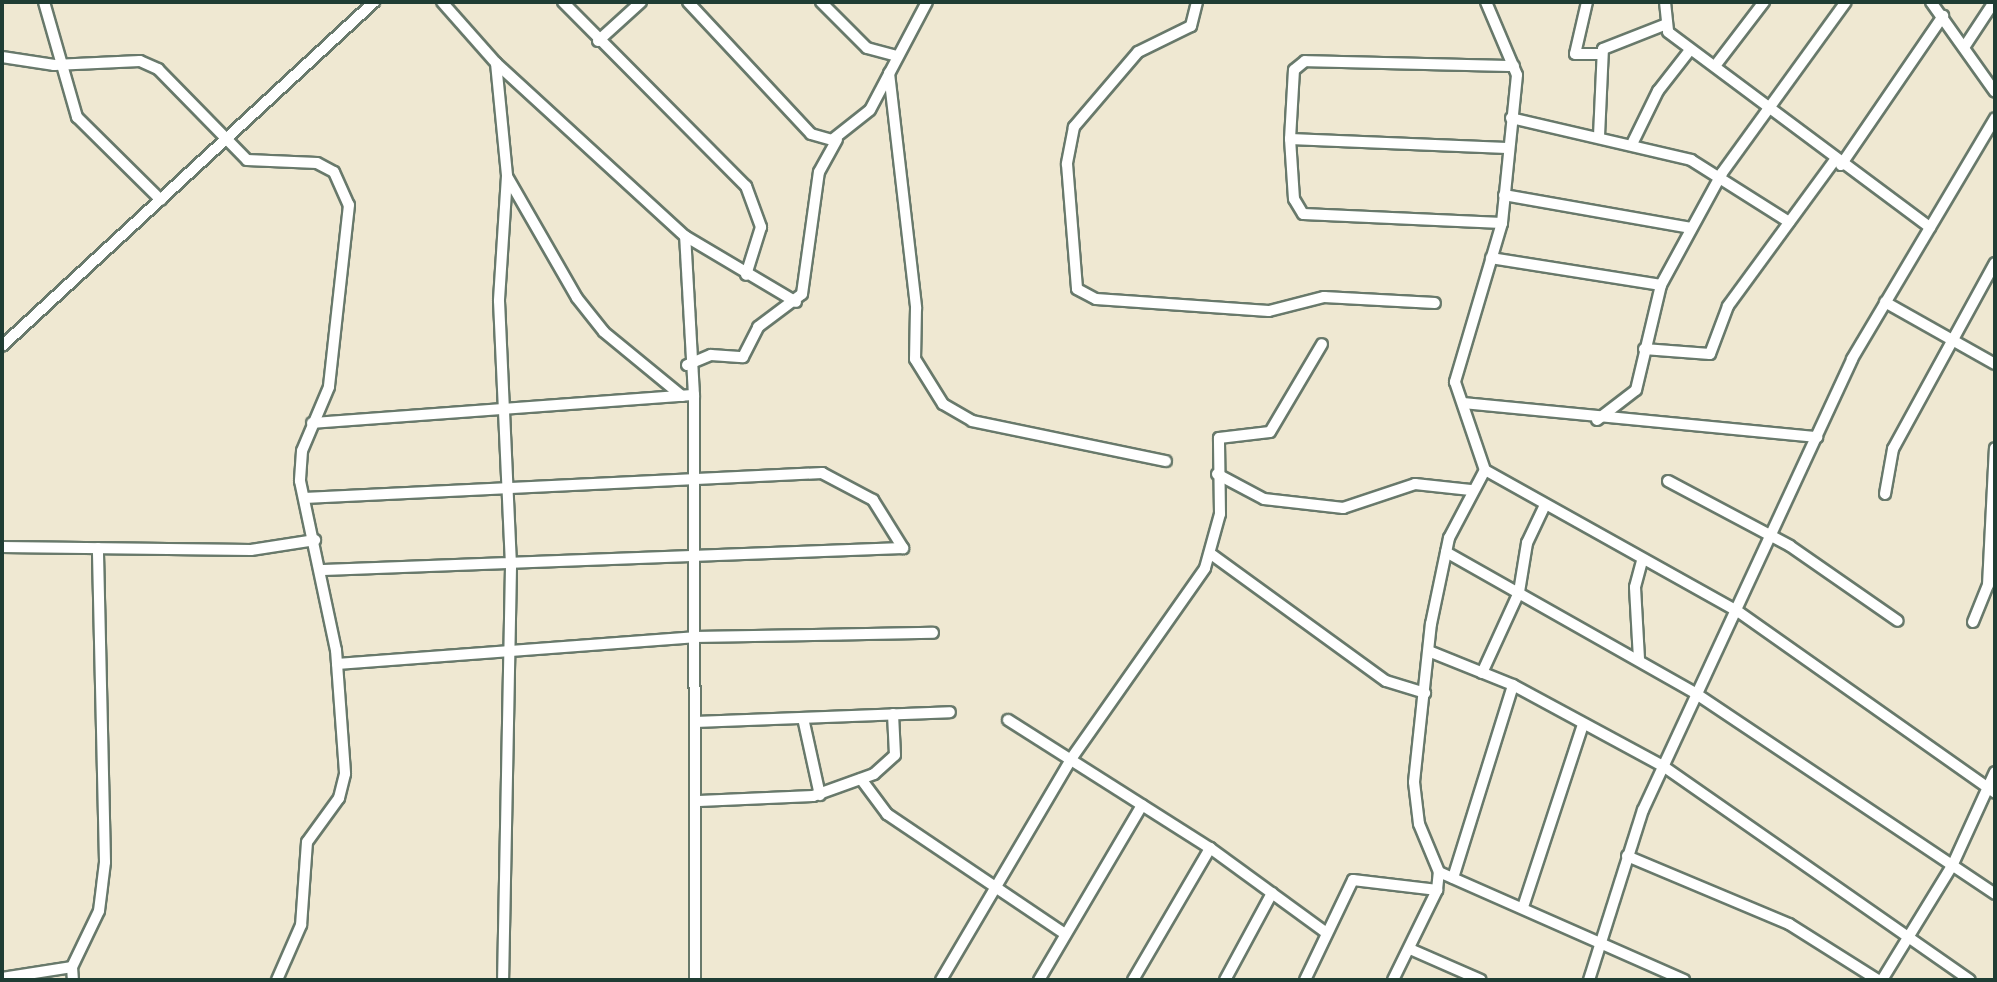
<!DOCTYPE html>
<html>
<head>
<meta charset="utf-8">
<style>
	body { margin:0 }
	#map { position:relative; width:1997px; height:982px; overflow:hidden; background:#efe8d2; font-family:Mynerve,sans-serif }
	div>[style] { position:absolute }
	.roads { filter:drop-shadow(2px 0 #68796b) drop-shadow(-2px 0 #68796b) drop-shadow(0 2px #68796b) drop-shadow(0 -2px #68796b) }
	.street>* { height:10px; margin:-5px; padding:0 5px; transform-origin:5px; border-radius:5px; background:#fff }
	span { translate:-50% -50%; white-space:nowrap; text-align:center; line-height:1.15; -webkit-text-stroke:7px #f6f6f2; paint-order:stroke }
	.frame { position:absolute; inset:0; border:4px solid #1f3d34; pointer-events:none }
</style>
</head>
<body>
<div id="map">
	<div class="roads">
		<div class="street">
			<div style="left:44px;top:2px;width:120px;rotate:74deg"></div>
			<div style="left:77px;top:117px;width:118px;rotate:44.7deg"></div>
			<div style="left:442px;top:2px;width:81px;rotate:48.5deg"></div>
			<div style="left:496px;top:63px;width:256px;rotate:42.5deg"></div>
			<div style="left:685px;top:236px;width:129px;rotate:30.7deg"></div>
			<div style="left:563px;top:2px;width:260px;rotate:45.2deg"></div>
			<div style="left:746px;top:186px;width:44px;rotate:69.9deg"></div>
			<div style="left:761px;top:227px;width:50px;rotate:107.4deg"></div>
			<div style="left:688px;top:2px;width:180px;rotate:47deg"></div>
			<div style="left:811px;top:134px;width:22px;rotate:16deg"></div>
			<div style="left:832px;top:140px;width:48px;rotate:-38.3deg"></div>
			<div style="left:870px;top:110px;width:122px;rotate:-62.2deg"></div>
			<div style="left:821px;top:2px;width:65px;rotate:45deg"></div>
			<div style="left:867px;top:48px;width:30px;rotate:15deg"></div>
			<div style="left:1197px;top:2px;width:25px;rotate:104deg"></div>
			<div style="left:1191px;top:26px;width:59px;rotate:153.9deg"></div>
			<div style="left:1138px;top:52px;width:99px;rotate:130.5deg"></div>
			<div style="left:1074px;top:127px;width:38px;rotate:101deg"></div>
			<div style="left:1067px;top:164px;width:125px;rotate:85.4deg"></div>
			<div style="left:1077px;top:289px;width:21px;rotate:28deg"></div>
			<div style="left:1096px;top:299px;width:173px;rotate:4deg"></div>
			<div style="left:1269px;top:311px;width:57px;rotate:-14.3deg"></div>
			<div style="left:1324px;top:297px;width:111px;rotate:3.1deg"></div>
			<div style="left:1486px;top:2px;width:79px;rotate:67deg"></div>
			<div style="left:1517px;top:75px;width:149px;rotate:95.8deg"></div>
			<div style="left:1502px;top:223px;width:166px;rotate:106.5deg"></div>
			<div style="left:1455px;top:382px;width:93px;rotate:71.2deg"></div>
			<div style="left:1485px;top:470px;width:287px;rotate:29.2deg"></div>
			<div style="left:1736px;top:610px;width:317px;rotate:35.2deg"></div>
			<div style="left:1587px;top:2px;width:53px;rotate:103deg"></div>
			<div style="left:1575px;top:54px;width:27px"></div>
			<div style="left:1665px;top:2px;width:30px;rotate:84deg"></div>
			<div style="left:1668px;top:32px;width:327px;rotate:36.7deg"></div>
			<div style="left:1931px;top:2px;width:110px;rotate:54.6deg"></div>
			<div style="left:598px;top:41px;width:58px;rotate:-42.2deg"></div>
			<div style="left:1965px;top:46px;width:53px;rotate:-56.6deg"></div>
			<div style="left:2px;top:57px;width:53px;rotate:8.7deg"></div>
			<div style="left:54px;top:65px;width:86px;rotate:-2.7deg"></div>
			<div style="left:140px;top:61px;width:20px;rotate:24deg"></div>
			<div style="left:158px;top:69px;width:127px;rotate:45.6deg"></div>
			<div style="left:247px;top:160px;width:70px;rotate:2.5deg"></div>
			<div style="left:317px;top:163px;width:19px;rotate:28deg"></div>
			<div style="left:334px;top:172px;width:36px;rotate:66deg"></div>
			<div style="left:349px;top:205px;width:183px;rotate:96.3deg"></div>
			<div style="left:329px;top:387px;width:69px;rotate:112.9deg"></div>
			<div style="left:302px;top:451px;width:30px;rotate:94deg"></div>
			<div style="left:300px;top:481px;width:173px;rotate:78deg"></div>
			<div style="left:336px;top:650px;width:124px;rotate:85.8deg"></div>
			<div style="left:345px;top:774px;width:25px;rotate:104deg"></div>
			<div style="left:339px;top:798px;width:54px;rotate:126deg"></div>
			<div style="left:307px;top:842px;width:83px;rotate:94.1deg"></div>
			<div style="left:301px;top:925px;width:60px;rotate:113.6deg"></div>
			<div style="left:496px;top:63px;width:114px;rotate:84.4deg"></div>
			<div style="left:507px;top:176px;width:125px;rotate:93.7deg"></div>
			<div style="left:499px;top:301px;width:266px;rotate:87.4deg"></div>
			<div style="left:511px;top:567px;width:413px;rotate:91.1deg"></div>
			<div style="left:1715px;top:66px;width:81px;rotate:-52.6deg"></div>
			<div style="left:889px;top:73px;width:237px;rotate:83.4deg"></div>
			<div style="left:916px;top:308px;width:51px;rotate:91.1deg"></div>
			<div style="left:915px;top:359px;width:53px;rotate:58.1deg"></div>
			<div style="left:943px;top:404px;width:34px;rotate:30deg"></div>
			<div style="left:972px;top:421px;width:198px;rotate:11.7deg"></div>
			<div style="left:1511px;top:118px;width:185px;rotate:13.1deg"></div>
			<div style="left:1691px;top:160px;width:116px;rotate:32.3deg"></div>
			<div style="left:1599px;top:136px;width:87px;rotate:-87.4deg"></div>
			<div style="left:1603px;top:49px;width:66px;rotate:-21.5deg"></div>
			<div style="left:1290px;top:139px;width:217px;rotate:2.4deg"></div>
			<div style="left:1633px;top:142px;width:57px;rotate:-63.9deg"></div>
			<div style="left:1658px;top:91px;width:52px;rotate:-52deg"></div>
			<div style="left:1841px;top:165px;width:181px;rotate:-55.6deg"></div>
			<div style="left:508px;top:178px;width:138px;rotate:60.1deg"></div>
			<div style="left:577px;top:298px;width:43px;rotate:51.5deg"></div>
			<div style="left:604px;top:332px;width:101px;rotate:39.4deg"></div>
			<div style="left:1504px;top:195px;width:190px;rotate:10deg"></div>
			<div style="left:1502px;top:223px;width:199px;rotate:-177.4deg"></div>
			<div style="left:1303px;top:214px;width:17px;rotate:-121deg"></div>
			<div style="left:1294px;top:199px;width:60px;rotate:-93.8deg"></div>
			<div style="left:1290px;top:139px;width:69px;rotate:-86.7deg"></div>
			<div style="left:1294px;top:70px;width:14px;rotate:-39deg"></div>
			<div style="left:1305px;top:61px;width:209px;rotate:1.4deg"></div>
			<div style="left:1491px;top:258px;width:172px;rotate:9deg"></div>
			<div style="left:1885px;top:302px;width:126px;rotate:29.4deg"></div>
			<div style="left:2px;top:346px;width:507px;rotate:-42.76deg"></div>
			<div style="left:1644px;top:349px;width:66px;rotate:4.3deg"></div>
			<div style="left:1710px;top:354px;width:51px;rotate:-69.4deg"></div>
			<div style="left:1728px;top:306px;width:181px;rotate:-53.8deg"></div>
			<div style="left:687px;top:365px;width:26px;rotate:-23deg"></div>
			<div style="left:711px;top:355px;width:32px;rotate:4deg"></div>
			<div style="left:743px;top:357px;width:34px;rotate:-63deg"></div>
			<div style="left:758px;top:327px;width:55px;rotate:-36.9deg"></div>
			<div style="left:802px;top:294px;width:123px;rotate:-82.1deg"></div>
			<div style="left:819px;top:172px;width:37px;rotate:-61deg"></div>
			<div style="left:694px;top:395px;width:585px;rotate:89.9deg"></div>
			<div style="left:1463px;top:403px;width:356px;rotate:5.5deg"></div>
			<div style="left:1597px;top:420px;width:49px;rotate:-37.6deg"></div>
			<div style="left:1636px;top:390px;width:108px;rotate:-76.6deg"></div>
			<div style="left:1661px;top:285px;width:128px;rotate:-61.4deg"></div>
			<div style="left:1722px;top:173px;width:211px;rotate:-54.1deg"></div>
			<div style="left:312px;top:423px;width:383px;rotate:-4.2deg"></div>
			<div style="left:694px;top:395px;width:159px;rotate:-93.2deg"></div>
			<div style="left:1217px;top:474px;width:53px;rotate:28deg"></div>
			<div style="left:1264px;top:499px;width:80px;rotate:6.5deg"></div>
			<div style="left:1343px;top:508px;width:76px;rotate:-18.4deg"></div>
			<div style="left:1415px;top:484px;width:56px;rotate:6.1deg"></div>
			<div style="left:1668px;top:481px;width:138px;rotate:28deg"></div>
			<div style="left:1790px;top:546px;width:131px;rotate:34.8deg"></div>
			<div style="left:1885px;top:494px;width:46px;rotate:-79.9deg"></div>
			<div style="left:1893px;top:449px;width:212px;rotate:-61.3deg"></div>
			<div style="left:304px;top:498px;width:519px;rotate:-2.76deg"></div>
			<div style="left:822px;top:473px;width:58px;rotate:27.9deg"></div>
			<div style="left:873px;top:500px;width:57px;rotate:58deg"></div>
			<div style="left:903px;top:548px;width:580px;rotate:177.83deg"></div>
			<div style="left:2px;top:547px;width:249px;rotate:0.7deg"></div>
			<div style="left:251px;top:550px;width:65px;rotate:-8.9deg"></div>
			<div style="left:1446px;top:552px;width:286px;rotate:29.5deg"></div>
			<div style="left:1695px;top:693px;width:361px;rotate:33.8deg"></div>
			<div style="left:1211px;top:554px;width:216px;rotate:36deg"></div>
			<div style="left:1386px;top:681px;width:41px;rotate:17.1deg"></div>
			<div style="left:1973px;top:622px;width:40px;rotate:-68deg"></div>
			<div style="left:1988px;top:585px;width:137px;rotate:-87.1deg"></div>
			<div style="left:1431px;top:652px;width:88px;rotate:21.9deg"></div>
			<div style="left:1513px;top:685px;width:170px;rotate:28.4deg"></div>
			<div style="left:1663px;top:766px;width:374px;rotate:34.9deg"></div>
			<div style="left:1639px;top:659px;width:72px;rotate:-93.2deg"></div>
			<div style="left:1635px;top:587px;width:27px;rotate:-75deg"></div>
			<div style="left:337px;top:664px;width:358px;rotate:-4.3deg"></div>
			<div style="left:694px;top:637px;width:239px;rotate:-1deg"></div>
			<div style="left:1482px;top:673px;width:89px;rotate:-65.4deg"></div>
			<div style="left:1519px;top:592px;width:50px;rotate:-80.7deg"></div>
			<div style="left:1527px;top:543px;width:42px;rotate:-64.7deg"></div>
			<div style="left:803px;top:718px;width:79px;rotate:77.6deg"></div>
			<div style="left:1008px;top:720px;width:239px;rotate:32.4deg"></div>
			<div style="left:1210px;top:848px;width:141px;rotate:36.1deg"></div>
			<div style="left:695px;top:722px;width:255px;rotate:-2.2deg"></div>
			<div style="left:861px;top:779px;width:44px;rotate:53.4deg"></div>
			<div style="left:887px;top:814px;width:215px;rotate:34deg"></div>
			<div style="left:699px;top:801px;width:114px;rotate:-2.5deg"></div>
			<div style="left:813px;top:796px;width:65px;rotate:-19.8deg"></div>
			<div style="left:874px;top:774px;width:28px;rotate:-42deg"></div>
			<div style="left:895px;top:755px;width:41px;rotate:-92.8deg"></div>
			<div style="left:1627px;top:856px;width:176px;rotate:22.8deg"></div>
			<div style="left:1789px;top:924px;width:105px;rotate:32.2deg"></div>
			<div style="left:1439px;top:872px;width:268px;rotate:23.8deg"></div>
			<div style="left:1453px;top:878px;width:202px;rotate:-72.7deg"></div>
			<div style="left:1524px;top:904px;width:188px;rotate:-71.8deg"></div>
			<div style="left:1410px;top:949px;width:77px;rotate:23.6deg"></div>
			<div style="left:72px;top:967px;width:62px;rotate:-64.3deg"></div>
			<div style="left:99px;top:911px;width:49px;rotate:-83deg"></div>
			<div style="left:105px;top:862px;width:314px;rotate:-91.3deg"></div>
			<div style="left:2px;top:978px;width:71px;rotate:-8.9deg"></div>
			<div style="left:72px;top:967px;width:13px;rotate:86deg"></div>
			<div style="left:941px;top:980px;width:256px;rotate:-59.5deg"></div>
			<div style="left:1071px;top:759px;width:233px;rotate:-54.9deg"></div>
			<div style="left:1205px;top:568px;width:56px;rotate:-74.5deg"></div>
			<div style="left:1220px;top:514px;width:76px;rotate:-90.8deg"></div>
			<div style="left:1219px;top:438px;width:51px;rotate:-6.7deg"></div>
			<div style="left:1270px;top:432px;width:102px;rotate:-59.4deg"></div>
			<div style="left:1039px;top:980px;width:203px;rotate:-59.5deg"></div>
			<div style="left:1133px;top:980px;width:153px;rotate:-59.7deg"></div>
			<div style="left:1225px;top:980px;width:99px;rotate:-61.6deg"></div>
			<div style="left:1305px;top:980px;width:111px;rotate:-64.4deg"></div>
			<div style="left:1353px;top:880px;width:85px;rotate:6.8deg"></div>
			<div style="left:1393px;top:980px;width:100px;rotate:-63.9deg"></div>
			<div style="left:1437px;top:890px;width:18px;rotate:-84deg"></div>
			<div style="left:1439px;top:872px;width:52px;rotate:-112.6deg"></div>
			<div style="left:1419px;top:824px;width:42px;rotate:-96.8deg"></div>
			<div style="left:1414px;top:782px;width:159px;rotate:-83.9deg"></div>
			<div style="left:1431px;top:624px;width:88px;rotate:-78.2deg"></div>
			<div style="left:1449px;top:538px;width:77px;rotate:-62.1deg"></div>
			<div style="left:1589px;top:980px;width:178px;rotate:-72.4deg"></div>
			<div style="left:1643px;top:810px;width:497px;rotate:-65.1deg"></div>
			<div style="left:1852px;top:359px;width:280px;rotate:-59.3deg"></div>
			<div style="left:1882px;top:980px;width:136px;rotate:-58.5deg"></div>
			<div style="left:1953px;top:864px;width:101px;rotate:-65.5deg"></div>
		</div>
	</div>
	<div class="frame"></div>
</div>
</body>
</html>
